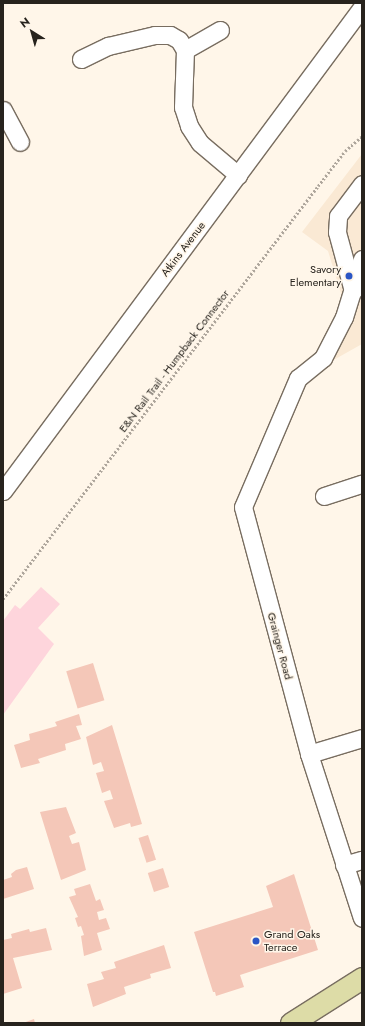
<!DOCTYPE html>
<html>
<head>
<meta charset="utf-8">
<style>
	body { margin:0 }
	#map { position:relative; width:365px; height:1026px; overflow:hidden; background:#fff6e9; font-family:Jost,sans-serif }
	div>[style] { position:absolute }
	.built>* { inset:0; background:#fae9d4 }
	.green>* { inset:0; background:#fed5dc }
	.building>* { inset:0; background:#f4c7b8; transform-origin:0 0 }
	.path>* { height:2.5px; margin-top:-1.25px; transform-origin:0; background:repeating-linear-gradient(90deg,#aea69c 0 2px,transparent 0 4px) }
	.roads { filter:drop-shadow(1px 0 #786d60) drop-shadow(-1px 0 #786d60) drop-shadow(0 1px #786d60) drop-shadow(0 -1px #786d60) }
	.minor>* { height:17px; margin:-8.5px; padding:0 8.5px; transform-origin:8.5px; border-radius:8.5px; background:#fff }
	.major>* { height:21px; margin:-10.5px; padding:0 10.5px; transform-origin:10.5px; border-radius:10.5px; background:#dddca7 }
	.dots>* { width:11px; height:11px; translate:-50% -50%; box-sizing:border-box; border:2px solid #fff6e9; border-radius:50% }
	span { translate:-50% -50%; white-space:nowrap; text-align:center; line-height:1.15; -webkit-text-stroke:3px #fff6e9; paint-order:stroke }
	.street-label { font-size:11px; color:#27231d }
	.poi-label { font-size:11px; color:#27231d }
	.right { translate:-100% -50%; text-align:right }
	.left { translate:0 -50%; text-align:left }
	.frame { position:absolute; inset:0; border:4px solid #27231d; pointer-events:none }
	.north { position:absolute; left:12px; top:12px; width:40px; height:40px; -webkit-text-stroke:3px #fff6e9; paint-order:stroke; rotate:323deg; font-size:11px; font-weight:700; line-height:16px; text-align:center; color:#27231d }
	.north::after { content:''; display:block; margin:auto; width:14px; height:18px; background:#27231d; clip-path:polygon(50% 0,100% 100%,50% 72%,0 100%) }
</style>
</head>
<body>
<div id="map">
	<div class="built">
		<div style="clip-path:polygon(362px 154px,362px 344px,330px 362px,317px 350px,343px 300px,328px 251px,302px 232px)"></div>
	</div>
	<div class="green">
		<div style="clip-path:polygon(41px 587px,60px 604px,38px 628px,54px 644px,3px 715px,3px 621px,15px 605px,20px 609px)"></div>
	</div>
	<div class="building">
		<div style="left:93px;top:663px;width:39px;height:28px;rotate:73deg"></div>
		<div style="clip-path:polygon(79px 714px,82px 725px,76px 726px,81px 739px,65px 744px,66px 750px,38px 759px,40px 763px,21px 768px,14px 745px,30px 740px,29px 734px,57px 726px,55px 722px)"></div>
		<div style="clip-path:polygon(112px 725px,142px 824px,131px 827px,130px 823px,114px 828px,104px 801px,113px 799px,110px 790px,102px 793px,96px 773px,104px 771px,101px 762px,93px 765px,86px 737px)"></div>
		<div style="clip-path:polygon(66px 807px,76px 833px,69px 836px,72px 844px,79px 842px,86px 870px,61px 880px,40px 812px)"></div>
		<div style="left:148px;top:835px;width:26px;height:10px;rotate:72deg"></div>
		<div style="clip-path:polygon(27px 867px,34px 889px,3px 899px,3px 880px,12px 877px,11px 874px,16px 870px)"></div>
		<div style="left:163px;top:868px;width:20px;height:16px;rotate:72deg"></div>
		<div style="clip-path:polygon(294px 874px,318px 950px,240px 975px,244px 987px,216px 996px,215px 992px,213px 992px,194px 932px,273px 907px,266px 886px)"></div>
		<div style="clip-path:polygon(90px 884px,96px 901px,100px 899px,104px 910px,97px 912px,99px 920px,106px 918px,110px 929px,97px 933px,102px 950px,84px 956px,81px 936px,84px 935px,81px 926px,78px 927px,75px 918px,78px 917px,69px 897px,76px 895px,74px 889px)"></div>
		<div style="clip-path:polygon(46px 928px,52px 950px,13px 958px,22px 988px,3px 994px,3px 940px,12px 938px,11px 934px,29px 929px,30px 932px)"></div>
		<div style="clip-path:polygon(164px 945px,171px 968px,150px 974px,151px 978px,124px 987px,126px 994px,93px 1007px,87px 984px,104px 979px,101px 972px,116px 968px,114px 962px)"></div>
		<div style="clip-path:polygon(34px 1019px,35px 1023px,23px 1023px)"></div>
	</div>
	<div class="path">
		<div style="left:3px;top:599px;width:519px;rotate:-52.67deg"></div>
		<div style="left:318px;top:186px;width:44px;rotate:-52.4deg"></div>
		<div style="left:345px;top:151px;width:23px;rotate:-41deg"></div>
	</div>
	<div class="roads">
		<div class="minor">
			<div style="left:220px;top:30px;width:40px;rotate:150.3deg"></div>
			<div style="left:185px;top:50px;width:57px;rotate:92deg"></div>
			<div style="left:183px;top:107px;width:20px;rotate:72deg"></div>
			<div style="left:189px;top:126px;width:20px;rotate:57deg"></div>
			<div style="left:200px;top:143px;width:50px;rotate:40.1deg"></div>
			<div style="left:81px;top:59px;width:30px;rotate:-26deg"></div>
			<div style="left:108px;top:46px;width:48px;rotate:-13.2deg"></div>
			<div style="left:155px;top:35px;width:15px"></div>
			<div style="left:170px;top:35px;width:10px;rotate:29deg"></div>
			<div style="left:179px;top:40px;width:12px;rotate:59deg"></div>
			<div style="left:3px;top:110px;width:36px;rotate:62deg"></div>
			<div style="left:362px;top:259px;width:61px;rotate:107.2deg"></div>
			<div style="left:344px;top:317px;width:46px;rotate:117.1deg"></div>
			<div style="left:323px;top:358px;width:32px;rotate:141deg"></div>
			<div style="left:298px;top:378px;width:140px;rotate:113.1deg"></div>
			<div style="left:243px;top:507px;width:256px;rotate:75deg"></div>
			<div style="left:309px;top:754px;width:172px;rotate:72.1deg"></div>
			<div style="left:353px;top:291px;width:61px;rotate:-105.2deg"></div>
			<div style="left:337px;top:232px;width:16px;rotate:-86deg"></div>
			<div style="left:338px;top:216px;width:40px;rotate:-53deg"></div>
			<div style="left:3px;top:491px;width:603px;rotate:-53.43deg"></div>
			<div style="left:324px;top:496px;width:40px;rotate:-18deg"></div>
			<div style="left:309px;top:754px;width:55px;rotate:-16.8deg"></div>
			<div style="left:344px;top:865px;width:19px;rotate:-16deg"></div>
		</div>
		<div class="major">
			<div style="left:291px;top:1023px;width:84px;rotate:-32.4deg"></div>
		</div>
	</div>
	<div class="dots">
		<div style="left:349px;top:276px;background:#2b56c5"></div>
		<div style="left:256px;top:941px;background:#2b56c5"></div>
	</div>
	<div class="street-label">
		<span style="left:183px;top:249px;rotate:-53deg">Atkins Avenue</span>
		<span style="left:174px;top:361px;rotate:-53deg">E&amp;N Rail Trail - Humpback Connector</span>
		<span style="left:280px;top:646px;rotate:75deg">Grainger Road</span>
	</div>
	<div class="poi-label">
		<span class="right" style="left:341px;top:276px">Savory<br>Elementary</span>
		<span class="left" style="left:264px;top:941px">Grand Oaks<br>Terrace</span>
	</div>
	<div class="frame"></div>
	<div class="north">N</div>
</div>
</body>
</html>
